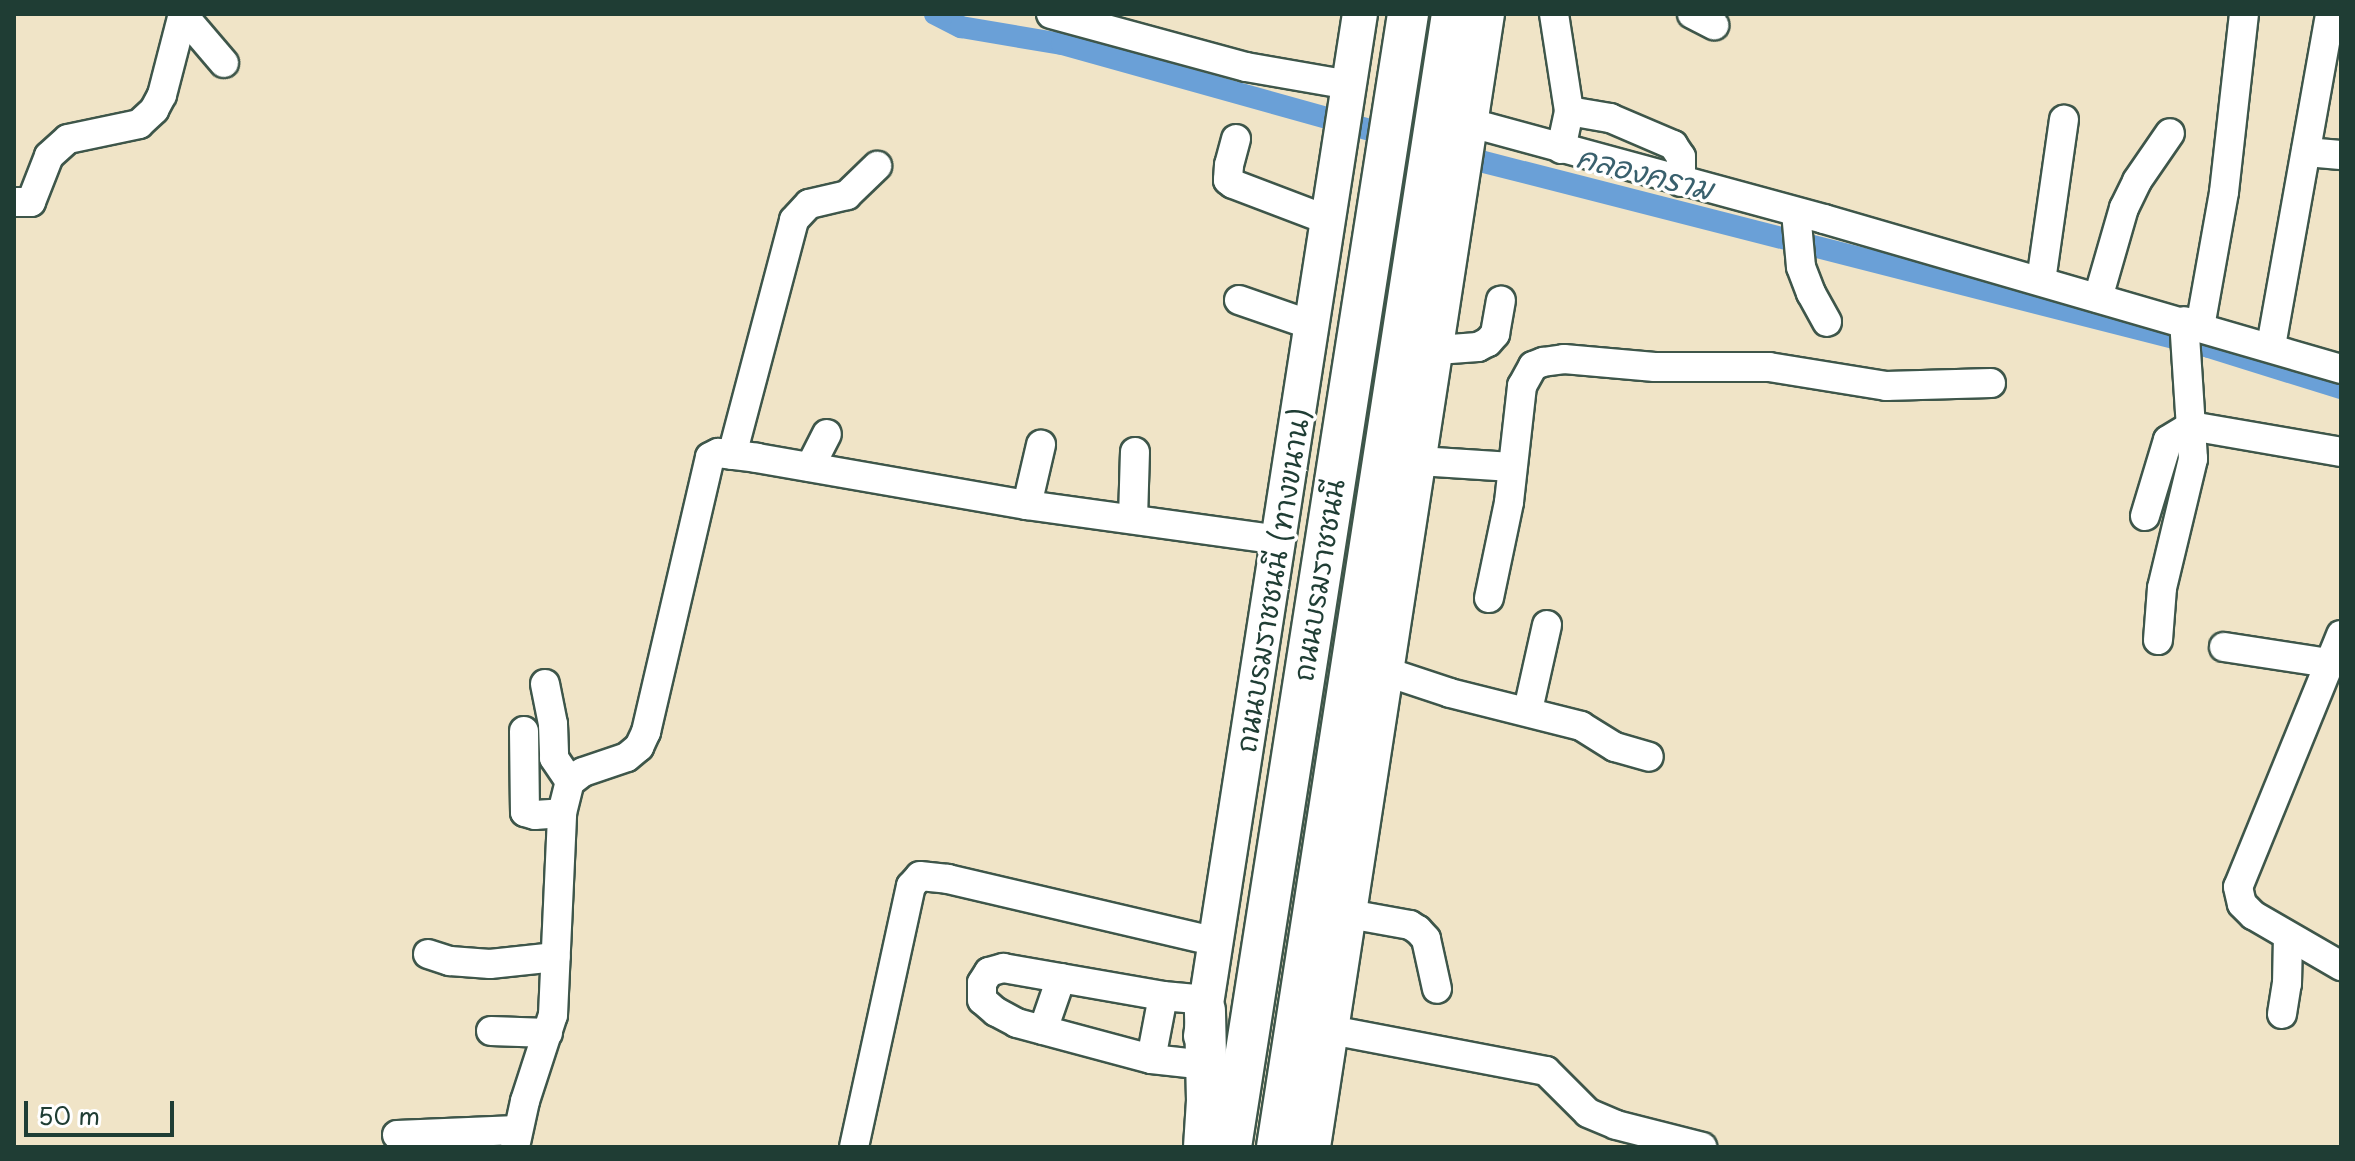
<!DOCTYPE html>
<html>
<head>
<meta charset="utf-8">
<style>
	body { margin:0 }
	#map { position:relative; width:2355px; height:1161px; overflow:hidden; background:#f0e4c7; font-family:"Playpen Sans","Playpen Sans Thai",sans-serif }
	div>[style] { position:absolute }
	.canal>* { height:22px; margin:-11px; padding:0 11px; transform-origin:11px; border-radius:11px; background:#6aa0d7 }
	.roads { filter:drop-shadow(2px 0 #3e564a) drop-shadow(-2px 0 #3e564a) drop-shadow(0 2px #3e564a) drop-shadow(0 -2px #3e564a) }
	.minor>* { height:28px; margin:-14px; padding:0 14px; transform-origin:14px; border-radius:14px; background:#fff }
	.major>* { height:34px; margin:-17px; padding:0 17px; transform-origin:17px; border-radius:17px; background:#fff }
	.highway>* { height:40px; margin:-20px; padding:0 20px; transform-origin:20px; border-radius:20px; background:#fff }
	span { translate:-50% -50%; white-space:nowrap; text-align:center; line-height:1.15; -webkit-text-stroke:7px #fff; paint-order:stroke }
	.street-label { font-size:28px; color:#1f3d34 }
	.water-label { font-size:30px; color:#39606d; font-style:italic }
	.frame { position:absolute; inset:0; border:16px solid #1f3d34; pointer-events:none }
	.scale { position:absolute; left:24px; top:1101px; width:150px; height:36px; box-sizing:border-box; border:4px solid #1f3d34; border-top:0; padding-left:10px; font-size:24px; line-height:28px; white-space:nowrap; color:#1f3d34; -webkit-text-stroke:6px #fff; paint-order:stroke }
</style>
</head>
<body>
<div id="map">
	<div class="canal">
		<div style="left:935px;top:14px;width:29px;rotate:27deg"></div>
		<div style="left:961px;top:27px;width:102px;rotate:9.6deg"></div>
		<div style="left:1062px;top:44px;width:434px;rotate:15.6deg"></div>
		<div style="left:1480px;top:161px;width:752px;rotate:14.31deg"></div>
		<div style="left:2209px;top:347px;width:138px;rotate:17.3deg"></div>
	</div>
	<div class="roads">
		<div class="minor">
			<div style="left:1051px;top:14px;width:202px;rotate:15.2deg"></div>
			<div style="left:1246px;top:67px;width:105px;rotate:9.9deg"></div>
			<div style="left:1554px;top:14px;width:98px;rotate:81.2deg"></div>
			<div style="left:1692px;top:14px;width:25px;rotate:27deg"></div>
			<div style="left:183px;top:15px;width:63px;rotate:49.5deg"></div>
			<div style="left:1471px;top:123px;width:366px;rotate:15.2deg"></div>
			<div style="left:1824px;top:219px;width:538px;rotate:16.18deg"></div>
			<div style="left:1236px;top:139px;width:27px;rotate:105deg"></div>
			<div style="left:1229px;top:165px;width:15px;rotate:94deg"></div>
			<div style="left:1228px;top:180px;width:6px;rotate:39deg"></div>
			<div style="left:1233px;top:184px;width:102px;rotate:20.8deg"></div>
			<div style="left:1561px;top:149px;width:39px;rotate:-78deg"></div>
			<div style="left:1569px;top:111px;width:42px;rotate:9.7deg"></div>
			<div style="left:1610px;top:118px;width:69px;rotate:23.2deg"></div>
			<div style="left:1673px;top:145px;width:14px;rotate:56deg"></div>
			<div style="left:1681px;top:157px;width:25px;rotate:90deg"></div>
			<div style="left:2306px;top:152px;width:35px;rotate:5deg"></div>
			<div style="left:14px;top:202px;width:17px"></div>
			<div style="left:31px;top:202px;width:49px;rotate:-68.6deg"></div>
			<div style="left:49px;top:156px;width:25px;rotate:-42deg"></div>
			<div style="left:68px;top:139px;width:73px;rotate:-11.9deg"></div>
			<div style="left:139px;top:124px;width:21px;rotate:-43deg"></div>
			<div style="left:154px;top:110px;width:17px;rotate:-62deg"></div>
			<div style="left:162px;top:95px;width:84px;rotate:-75.5deg"></div>
			<div style="left:1796px;top:212px;width:55px;rotate:84.8deg"></div>
			<div style="left:1801px;top:267px;width:28px;rotate:69deg"></div>
			<div style="left:1811px;top:293px;width:33px;rotate:61deg"></div>
			<div style="left:2041px;top:281px;width:163px;rotate:-81.9deg"></div>
			<div style="left:2098px;top:298px;width:94px;rotate:-73.9deg"></div>
			<div style="left:2124px;top:208px;width:30px;rotate:-64deg"></div>
			<div style="left:2137px;top:181px;width:58px;rotate:-55.5deg"></div>
			<div style="left:1239px;top:300px;width:76px;rotate:19.1deg"></div>
			<div style="left:2200px;top:327px;width:137px;rotate:-79.9deg"></div>
			<div style="left:2224px;top:192px;width:179px;rotate:-83.6deg"></div>
			<div style="left:2271px;top:346px;width:337px;rotate:-79.9deg"></div>
			<div style="left:1437px;top:350px;width:41px;rotate:-4.2deg"></div>
			<div style="left:1478px;top:347px;width:11px;rotate:-27deg"></div>
			<div style="left:1488px;top:342px;width:11px;rotate:-49deg"></div>
			<div style="left:1495px;top:334px;width:34px;rotate:-80deg"></div>
			<div style="left:732px;top:455px;width:243px;rotate:-75.2deg"></div>
			<div style="left:794px;top:220px;width:22px;rotate:-47deg"></div>
			<div style="left:809px;top:204px;width:39px;rotate:-13deg"></div>
			<div style="left:847px;top:195px;width:42px;rotate:-44deg"></div>
			<div style="left:1419px;top:461px;width:93px;rotate:3.7deg"></div>
			<div style="left:810px;top:467px;width:37px;rotate:-63deg"></div>
			<div style="left:1027px;top:505px;width:62px;rotate:-76.9deg"></div>
			<div style="left:2145px;top:516px;width:79px;rotate:-73.2deg"></div>
			<div style="left:2168px;top:440px;width:27px;rotate:-31deg"></div>
			<div style="left:2191px;top:426px;width:152px;rotate:9.8deg"></div>
			<div style="left:1133px;top:519px;width:67px;rotate:-88.3deg"></div>
			<div style="left:1489px;top:598px;width:98px;rotate:-78.2deg"></div>
			<div style="left:1509px;top:502px;width:117px;rotate:-83.6deg"></div>
			<div style="left:1522px;top:386px;width:23px;rotate:-61deg"></div>
			<div style="left:1533px;top:366px;width:11px;rotate:-22deg"></div>
			<div style="left:1543px;top:362px;width:21px;rotate:-8deg"></div>
			<div style="left:1564px;top:359px;width:91px;rotate:5deg"></div>
			<div style="left:1655px;top:367px;width:114px"></div>
			<div style="left:1769px;top:367px;width:119px;rotate:9.2deg"></div>
			<div style="left:1886px;top:386px;width:105px;rotate:-1.6deg"></div>
			<div style="left:2341px;top:635px;width:272px;rotate:112.2deg"></div>
			<div style="left:2238px;top:887px;width:17px;rotate:77deg"></div>
			<div style="left:2242px;top:904px;width:16px;rotate:45deg"></div>
			<div style="left:2253px;top:915px;width:102px;rotate:30.1deg"></div>
			<div style="left:2158px;top:640px;width:52px;rotate:-85.6deg"></div>
			<div style="left:2162px;top:588px;width:133px;rotate:-76.5deg"></div>
			<div style="left:2193px;top:459px;width:138px;rotate:-93.7deg"></div>
			<div style="left:2224px;top:647px;width:105px;rotate:8.7deg"></div>
			<div style="left:1387px;top:672px;width:66px;rotate:18.4deg"></div>
			<div style="left:1450px;top:693px;width:135px;rotate:14.1deg"></div>
			<div style="left:1581px;top:726px;width:40px;rotate:32deg"></div>
			<div style="left:1615px;top:747px;width:35px;rotate:16deg"></div>
			<div style="left:545px;top:684px;width:41px;rotate:78.7deg"></div>
			<div style="left:553px;top:724px;width:34px;rotate:88deg"></div>
			<div style="left:554px;top:758px;width:29px;rotate:56deg"></div>
			<div style="left:1528px;top:710px;width:87px;rotate:-77.4deg"></div>
			<div style="left:524px;top:731px;width:81px;rotate:89.3deg"></div>
			<div style="left:525px;top:812px;width:10px;rotate:17deg"></div>
			<div style="left:535px;top:815px;width:27px;rotate:-4deg"></div>
			<div style="left:1349px;top:914px;width:62px;rotate:10.2deg"></div>
			<div style="left:1410px;top:925px;width:9px;rotate:32deg"></div>
			<div style="left:1418px;top:930px;width:12px;rotate:48deg"></div>
			<div style="left:1426px;top:939px;width:51px;rotate:77.6deg"></div>
			<div style="left:428px;top:954px;width:23px;rotate:18deg"></div>
			<div style="left:450px;top:961px;width:40px;rotate:4.3deg"></div>
			<div style="left:490px;top:964px;width:66px;rotate:-6.1deg"></div>
			<div style="left:2282px;top:1014px;width:30px;rotate:-81deg"></div>
			<div style="left:2287px;top:984px;width:47px;rotate:-88.8deg"></div>
			<div style="left:1043px;top:1030px;width:55px;rotate:-70.9deg"></div>
			<div style="left:1331px;top:1030px;width:219px;rotate:10.8deg"></div>
			<div style="left:1546px;top:1071px;width:59px;rotate:45deg"></div>
			<div style="left:1588px;top:1113px;width:30px;rotate:23deg"></div>
			<div style="left:1616px;top:1125px;width:89px;rotate:14.3deg"></div>
			<div style="left:491px;top:1031px;width:57px;rotate:2deg"></div>
			<div style="left:1151px;top:1059px;width:64px;rotate:-79.2deg"></div>
			<div style="left:1197px;top:1064px;width:46px;rotate:-173.8deg"></div>
			<div style="left:1151px;top:1059px;width:139px;rotate:-165deg"></div>
			<div style="left:1017px;top:1023px;width:24px;rotate:-152deg"></div>
			<div style="left:996px;top:1012px;width:18px;rotate:-139deg"></div>
			<div style="left:982px;top:1000px;width:17px;rotate:-90deg"></div>
			<div style="left:982px;top:983px;width:13px;rotate:-58deg"></div>
			<div style="left:989px;top:972px;width:15px;rotate:-16deg"></div>
			<div style="left:1003px;top:968px;width:162px;rotate:9.9deg"></div>
			<div style="left:1163px;top:996px;width:44px;rotate:5.2deg"></div>
			<div style="left:397px;top:1135px;width:120px;rotate:-2.4deg"></div>
			<div style="left:515px;top:1147px;width:47px;rotate:-77.7deg"></div>
			<div style="left:525px;top:1101px;width:90px;rotate:-72deg"></div>
			<div style="left:553px;top:1015px;width:202px;rotate:-87.4deg"></div>
			<div style="left:562px;top:813px;width:32px;rotate:-76deg"></div>
			<div style="left:570px;top:782px;width:16px;rotate:-38deg"></div>
			<div style="left:583px;top:772px;width:46px;rotate:-18.8deg"></div>
			<div style="left:627px;top:757px;width:16px;rotate:-40deg"></div>
			<div style="left:639px;top:747px;width:17px;rotate:-65deg"></div>
			<div style="left:646px;top:732px;width:282px;rotate:-76.9deg"></div>
			<div style="left:710px;top:457px;width:9px;rotate:-27deg"></div>
			<div style="left:718px;top:453px;width:39px;rotate:7deg"></div>
			<div style="left:757px;top:458px;width:274px;rotate:9.9deg"></div>
			<div style="left:1027px;top:505px;width:253px;rotate:7.9deg"></div>
			<div style="left:854px;top:1147px;width:267px;rotate:-77.7deg"></div>
			<div style="left:911px;top:886px;width:13px;rotate:-48deg"></div>
			<div style="left:920px;top:876px;width:28px;rotate:6deg"></div>
			<div style="left:948px;top:879px;width:275px;rotate:13.2deg"></div>
		</div>
		<div class="major">
			<div style="left:1201px;top:1036px;width:1034px;rotate:-81.16deg"></div>
			<div style="left:1313px;top:1147px;width:1146px;rotate:-81.27deg"></div>
		</div>
		<div class="highway">
			<div style="left:1204px;top:1147px;width:46px;rotate:-86.3deg"></div>
			<div style="left:1207px;top:1101px;width:91px;rotate:-91.3deg"></div>
			<div style="left:1231px;top:1147px;width:1147px;rotate:-81.12deg"></div>
			<div style="left:1277px;top:1147px;width:1146px;rotate:-81.22deg"></div>
		</div>
	</div>
	<div class="street-label">
		<span style="left:1272px;top:580px;rotate:-81deg">ถนนบรมราชชนนี (ทางขนาน)</span>
		<span style="left:1318px;top:580px;rotate:-81deg">ถนนบรมราชชนนี</span>
	</div>
	<div class="water-label">
		<span style="left:1645px;top:172px;rotate:14deg">คลองคราม</span>
	</div>
	<div class="frame"></div>
	<div class="scale">50 m</div>
</div>
</body>
</html>
